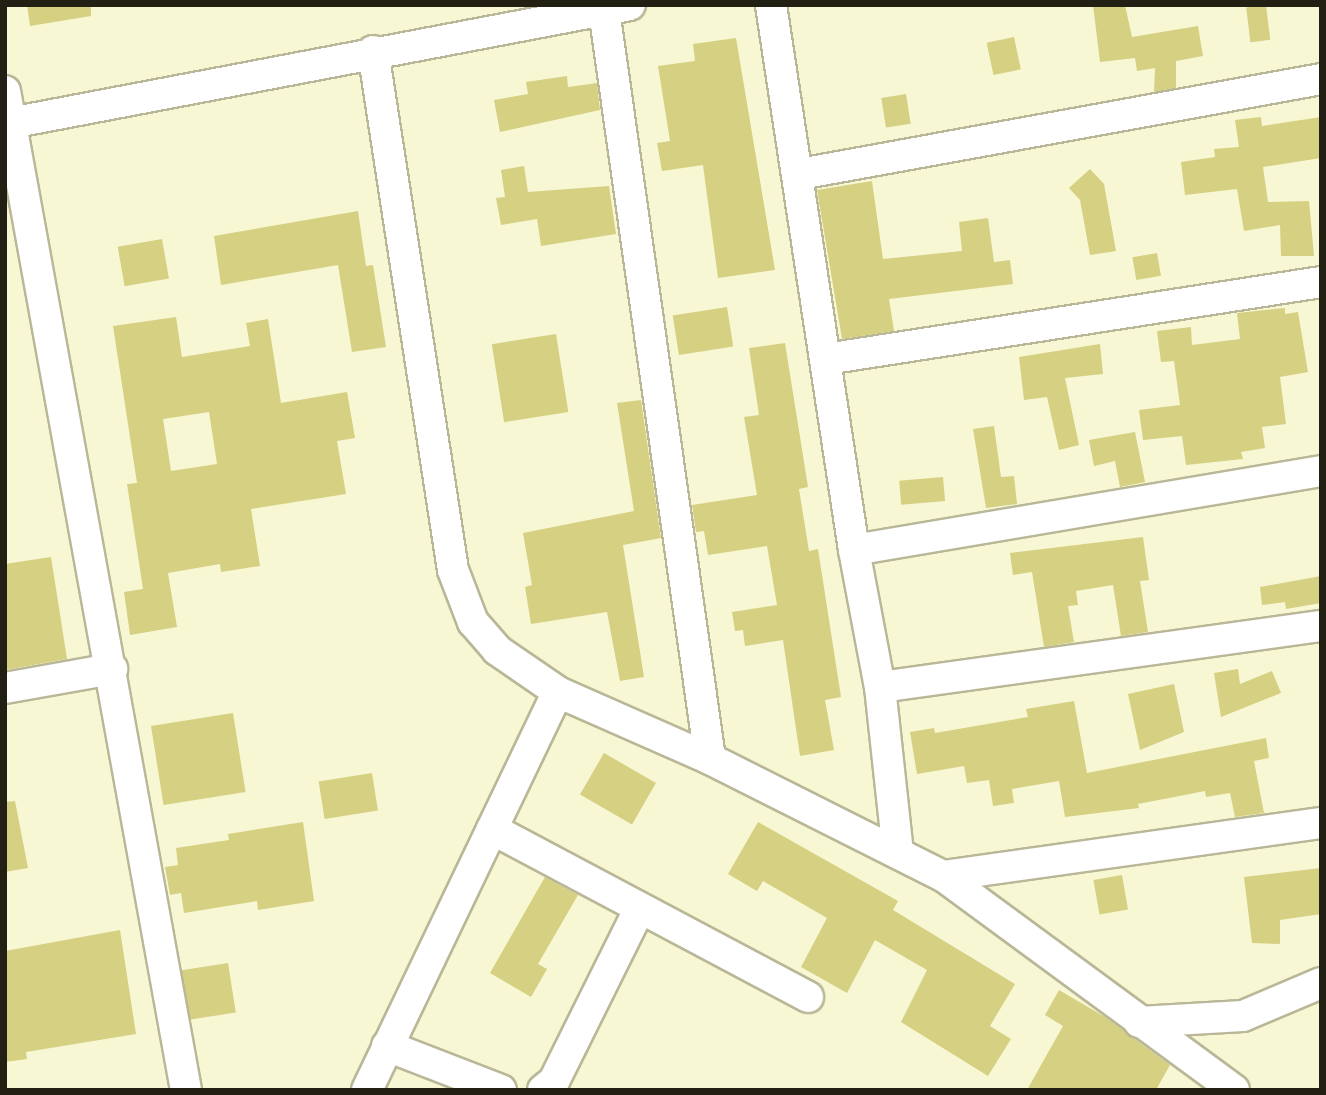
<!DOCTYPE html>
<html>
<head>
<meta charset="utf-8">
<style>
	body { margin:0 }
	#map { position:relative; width:1326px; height:1095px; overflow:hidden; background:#f8f7d4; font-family:Quicksand,sans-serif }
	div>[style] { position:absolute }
	.building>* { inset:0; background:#d5d082; transform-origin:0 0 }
	.roads { filter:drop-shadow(2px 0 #b9b797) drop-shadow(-2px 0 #b9b797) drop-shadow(0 2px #b9b797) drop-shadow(0 -2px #b9b797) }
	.minor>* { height:30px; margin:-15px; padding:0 15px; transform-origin:15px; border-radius:15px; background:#fff }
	span { translate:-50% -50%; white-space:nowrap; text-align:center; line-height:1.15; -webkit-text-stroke:5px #f8f7d4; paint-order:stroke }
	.frame { position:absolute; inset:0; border:7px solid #212013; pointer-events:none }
</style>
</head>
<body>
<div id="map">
	<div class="building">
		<div style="clip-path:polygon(27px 5px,91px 5px,91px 16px,30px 26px)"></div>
		<div style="clip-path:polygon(1093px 5px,1125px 5px,1132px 37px,1198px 26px,1203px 56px,1176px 61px,1176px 88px,1154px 92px,1155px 68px,1137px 71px,1135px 58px,1100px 62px)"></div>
		<div style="left:1266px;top:5px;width:35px;height:20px;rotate:83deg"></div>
		<div style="left:1014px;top:37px;width:33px;height:28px;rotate:78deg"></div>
		<div style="clip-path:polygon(736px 38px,775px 270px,718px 278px,703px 165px,662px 171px,657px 143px,670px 141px,658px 66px,695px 61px,693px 44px)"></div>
		<div style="clip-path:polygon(567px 76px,568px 87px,597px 83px,600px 110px,500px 132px,494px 100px,528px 94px,526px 82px)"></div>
		<div style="left:906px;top:94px;width:30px;height:25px;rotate:81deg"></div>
		<div style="clip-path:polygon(1261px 117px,1262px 126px,1321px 117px,1321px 158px,1263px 167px,1268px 202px,1309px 201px,1314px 256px,1281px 256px,1280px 225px,1244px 231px,1237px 189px,1185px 195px,1181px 162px,1215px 157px,1214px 149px,1239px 147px,1235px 120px)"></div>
		<div style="clip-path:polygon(524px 166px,528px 192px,609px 186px,616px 234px,541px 246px,537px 219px,501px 225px,496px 198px,505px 197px,501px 170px)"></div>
		<div style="clip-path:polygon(1090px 169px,1104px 184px,1116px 251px,1090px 255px,1080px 200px,1069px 188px)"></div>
		<div style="clip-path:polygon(872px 181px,883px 259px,962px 251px,959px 222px,988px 218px,994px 262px,1010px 260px,1013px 284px,889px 299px,894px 331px,842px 339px,817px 190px)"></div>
		<div style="clip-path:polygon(358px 211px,366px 266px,373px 265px,386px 347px,352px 352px,338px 265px,221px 285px,214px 236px)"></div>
		<div style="left:162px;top:239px;width:40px;height:45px;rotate:80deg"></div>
		<div style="left:1157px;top:253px;width:23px;height:25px;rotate:80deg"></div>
		<div style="left:727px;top:307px;width:40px;height:55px;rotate:81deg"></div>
		<div style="clip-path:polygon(1285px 308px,1285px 314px,1298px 312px,1308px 372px,1280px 377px,1286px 424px,1262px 427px,1265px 448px,1241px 452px,1243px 459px,1186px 465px,1182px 436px,1143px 440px,1139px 410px,1180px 405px,1174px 361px,1161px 362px,1157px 331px,1191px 327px,1192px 345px,1240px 339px,1237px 313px)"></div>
		<div style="clip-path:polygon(evenodd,176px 317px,182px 357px,250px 346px,246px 323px,268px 319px,281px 403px,347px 392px,355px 438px,337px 441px,346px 494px,251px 509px,260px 566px,221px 572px,220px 564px,168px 573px,177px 627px,130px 635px,124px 592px,143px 589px,127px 484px,137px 483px,113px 326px,176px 317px,209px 412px,217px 464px,171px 471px,163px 419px,209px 412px)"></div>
		<div style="left:556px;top:334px;width:79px;height:65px;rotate:81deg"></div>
		<div style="clip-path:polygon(785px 343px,808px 487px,799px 489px,809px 551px,818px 549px,841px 697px,825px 700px,834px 750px,800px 756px,783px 640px,745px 646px,743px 630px,735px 631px,732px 612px,777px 605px,767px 546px,708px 555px,704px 531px,696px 532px,692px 505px,757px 495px,744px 417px,759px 415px,749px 348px)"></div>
		<div style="clip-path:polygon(1100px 344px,1103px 374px,1065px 378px,1079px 445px,1059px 450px,1047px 397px,1024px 400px,1019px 357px)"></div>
		<div style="clip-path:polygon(641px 400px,661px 538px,623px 545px,644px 677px,620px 681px,607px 612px,531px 624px,525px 587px,532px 585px,523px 533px,634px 511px,617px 403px)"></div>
		<div style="clip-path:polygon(994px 426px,1001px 477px,1014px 476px,1017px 504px,986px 508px,973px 429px)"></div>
		<div style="clip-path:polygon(1135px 432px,1145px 482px,1120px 487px,1115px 461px,1094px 466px,1089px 440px)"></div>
		<div style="left:943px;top:477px;width:24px;height:44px;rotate:85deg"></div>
		<div style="clip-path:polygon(1143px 537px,1149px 580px,1140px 581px,1148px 632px,1121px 636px,1113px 585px,1076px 591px,1078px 605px,1068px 606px,1074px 642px,1044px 647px,1032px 572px,1013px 575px,1010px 553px)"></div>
		<div style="clip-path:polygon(51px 557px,67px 659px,5px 670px,5px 564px)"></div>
		<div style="clip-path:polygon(1321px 576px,1321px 603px,1286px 609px,1285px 602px,1262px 605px,1260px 587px)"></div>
		<div style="clip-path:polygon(1238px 669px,1240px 684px,1272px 671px,1281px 693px,1221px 717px,1214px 673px)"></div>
		<div style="clip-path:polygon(1174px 684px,1184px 732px,1140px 750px,1128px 694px)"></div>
		<div style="clip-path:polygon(1074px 701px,1087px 773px,1266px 738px,1269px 758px,1254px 761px,1264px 813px,1235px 817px,1230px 793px,1206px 797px,1205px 791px,1138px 804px,1139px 808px,1065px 817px,1059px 781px,1012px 789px,1014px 803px,993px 806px,989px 780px,967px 783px,964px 766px,917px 774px,910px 732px,934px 728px,935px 733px,1028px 717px,1026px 709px)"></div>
		<div style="left:233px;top:713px;width:80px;height:83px;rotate:81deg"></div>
		<div style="left:604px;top:753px;width:60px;height:48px;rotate:30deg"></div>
		<div style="left:372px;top:773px;width:38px;height:54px;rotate:81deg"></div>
		<div style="clip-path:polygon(15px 801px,28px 868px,5px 872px,5px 802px)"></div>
		<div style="clip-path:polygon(303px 822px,314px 901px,258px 910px,257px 901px,184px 913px,181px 893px,170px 895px,165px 867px,178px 865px,176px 848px,229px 840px,228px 834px)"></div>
		<div style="clip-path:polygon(758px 822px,898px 901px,893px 910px,1015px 984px,990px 1026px,1011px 1039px,988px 1076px,901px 1022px,927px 970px,875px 940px,847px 993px,801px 967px,827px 918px,763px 881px,757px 891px,728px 874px)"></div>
		<div style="clip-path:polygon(1321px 868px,1321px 914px,1280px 920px,1280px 944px,1252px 943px,1244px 877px)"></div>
		<div style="left:1122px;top:875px;width:35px;height:29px;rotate:80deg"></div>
		<div style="clip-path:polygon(545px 877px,578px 895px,538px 964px,547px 969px,531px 997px,490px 973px)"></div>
		<div style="clip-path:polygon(120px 930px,136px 1034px,26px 1052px,27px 1059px,5px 1062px,5px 951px)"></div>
		<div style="left:228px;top:963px;width:50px;height:47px;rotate:81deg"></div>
		<div style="clip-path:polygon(1059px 990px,1105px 1017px,1170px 1065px,1156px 1090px,1027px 1090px,1063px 1026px,1045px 1015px)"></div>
	</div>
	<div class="roads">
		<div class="minor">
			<div style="left:771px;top:5px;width:551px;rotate:81.34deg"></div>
			<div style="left:854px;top:550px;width:139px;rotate:79.3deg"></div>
			<div style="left:880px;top:687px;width:167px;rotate:83.8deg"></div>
			<div style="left:604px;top:10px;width:756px;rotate:81.94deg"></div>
			<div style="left:373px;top:51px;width:525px;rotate:81.24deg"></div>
			<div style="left:453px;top:570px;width:56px;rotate:69deg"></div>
			<div style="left:473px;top:622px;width:37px;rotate:49deg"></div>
			<div style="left:497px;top:650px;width:74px;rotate:34.5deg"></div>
			<div style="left:558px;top:692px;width:166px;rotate:23.8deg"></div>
			<div style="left:710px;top:759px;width:261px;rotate:26.7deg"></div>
			<div style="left:943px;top:876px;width:361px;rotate:36.3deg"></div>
			<div style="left:5px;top:91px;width:1015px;rotate:79.73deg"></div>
			<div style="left:5px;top:124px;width:636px;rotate:-10.78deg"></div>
			<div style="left:800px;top:174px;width:530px;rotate:-10.33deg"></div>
			<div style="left:826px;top:359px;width:501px;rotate:-8.84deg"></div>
			<div style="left:854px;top:550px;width:474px;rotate:-9.6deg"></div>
			<div style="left:880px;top:687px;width:445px;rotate:-7.9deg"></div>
			<div style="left:5px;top:688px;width:109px;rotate:-10.1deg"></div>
			<div style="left:492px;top:829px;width:358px;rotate:28deg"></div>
			<div style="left:943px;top:876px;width:382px;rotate:-8deg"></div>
			<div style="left:1139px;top:1022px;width:104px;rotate:-3.3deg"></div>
			<div style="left:1243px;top:1016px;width:85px;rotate:-22.9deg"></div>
			<div style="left:387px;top:1046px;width:122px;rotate:21.1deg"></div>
			<div style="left:367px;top:1090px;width:441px;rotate:-64.4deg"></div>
			<div style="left:543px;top:1090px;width:14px;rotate:-39deg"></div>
			<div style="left:554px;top:1081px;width:193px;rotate:-63.6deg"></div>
		</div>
	</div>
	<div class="frame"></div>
</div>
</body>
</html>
